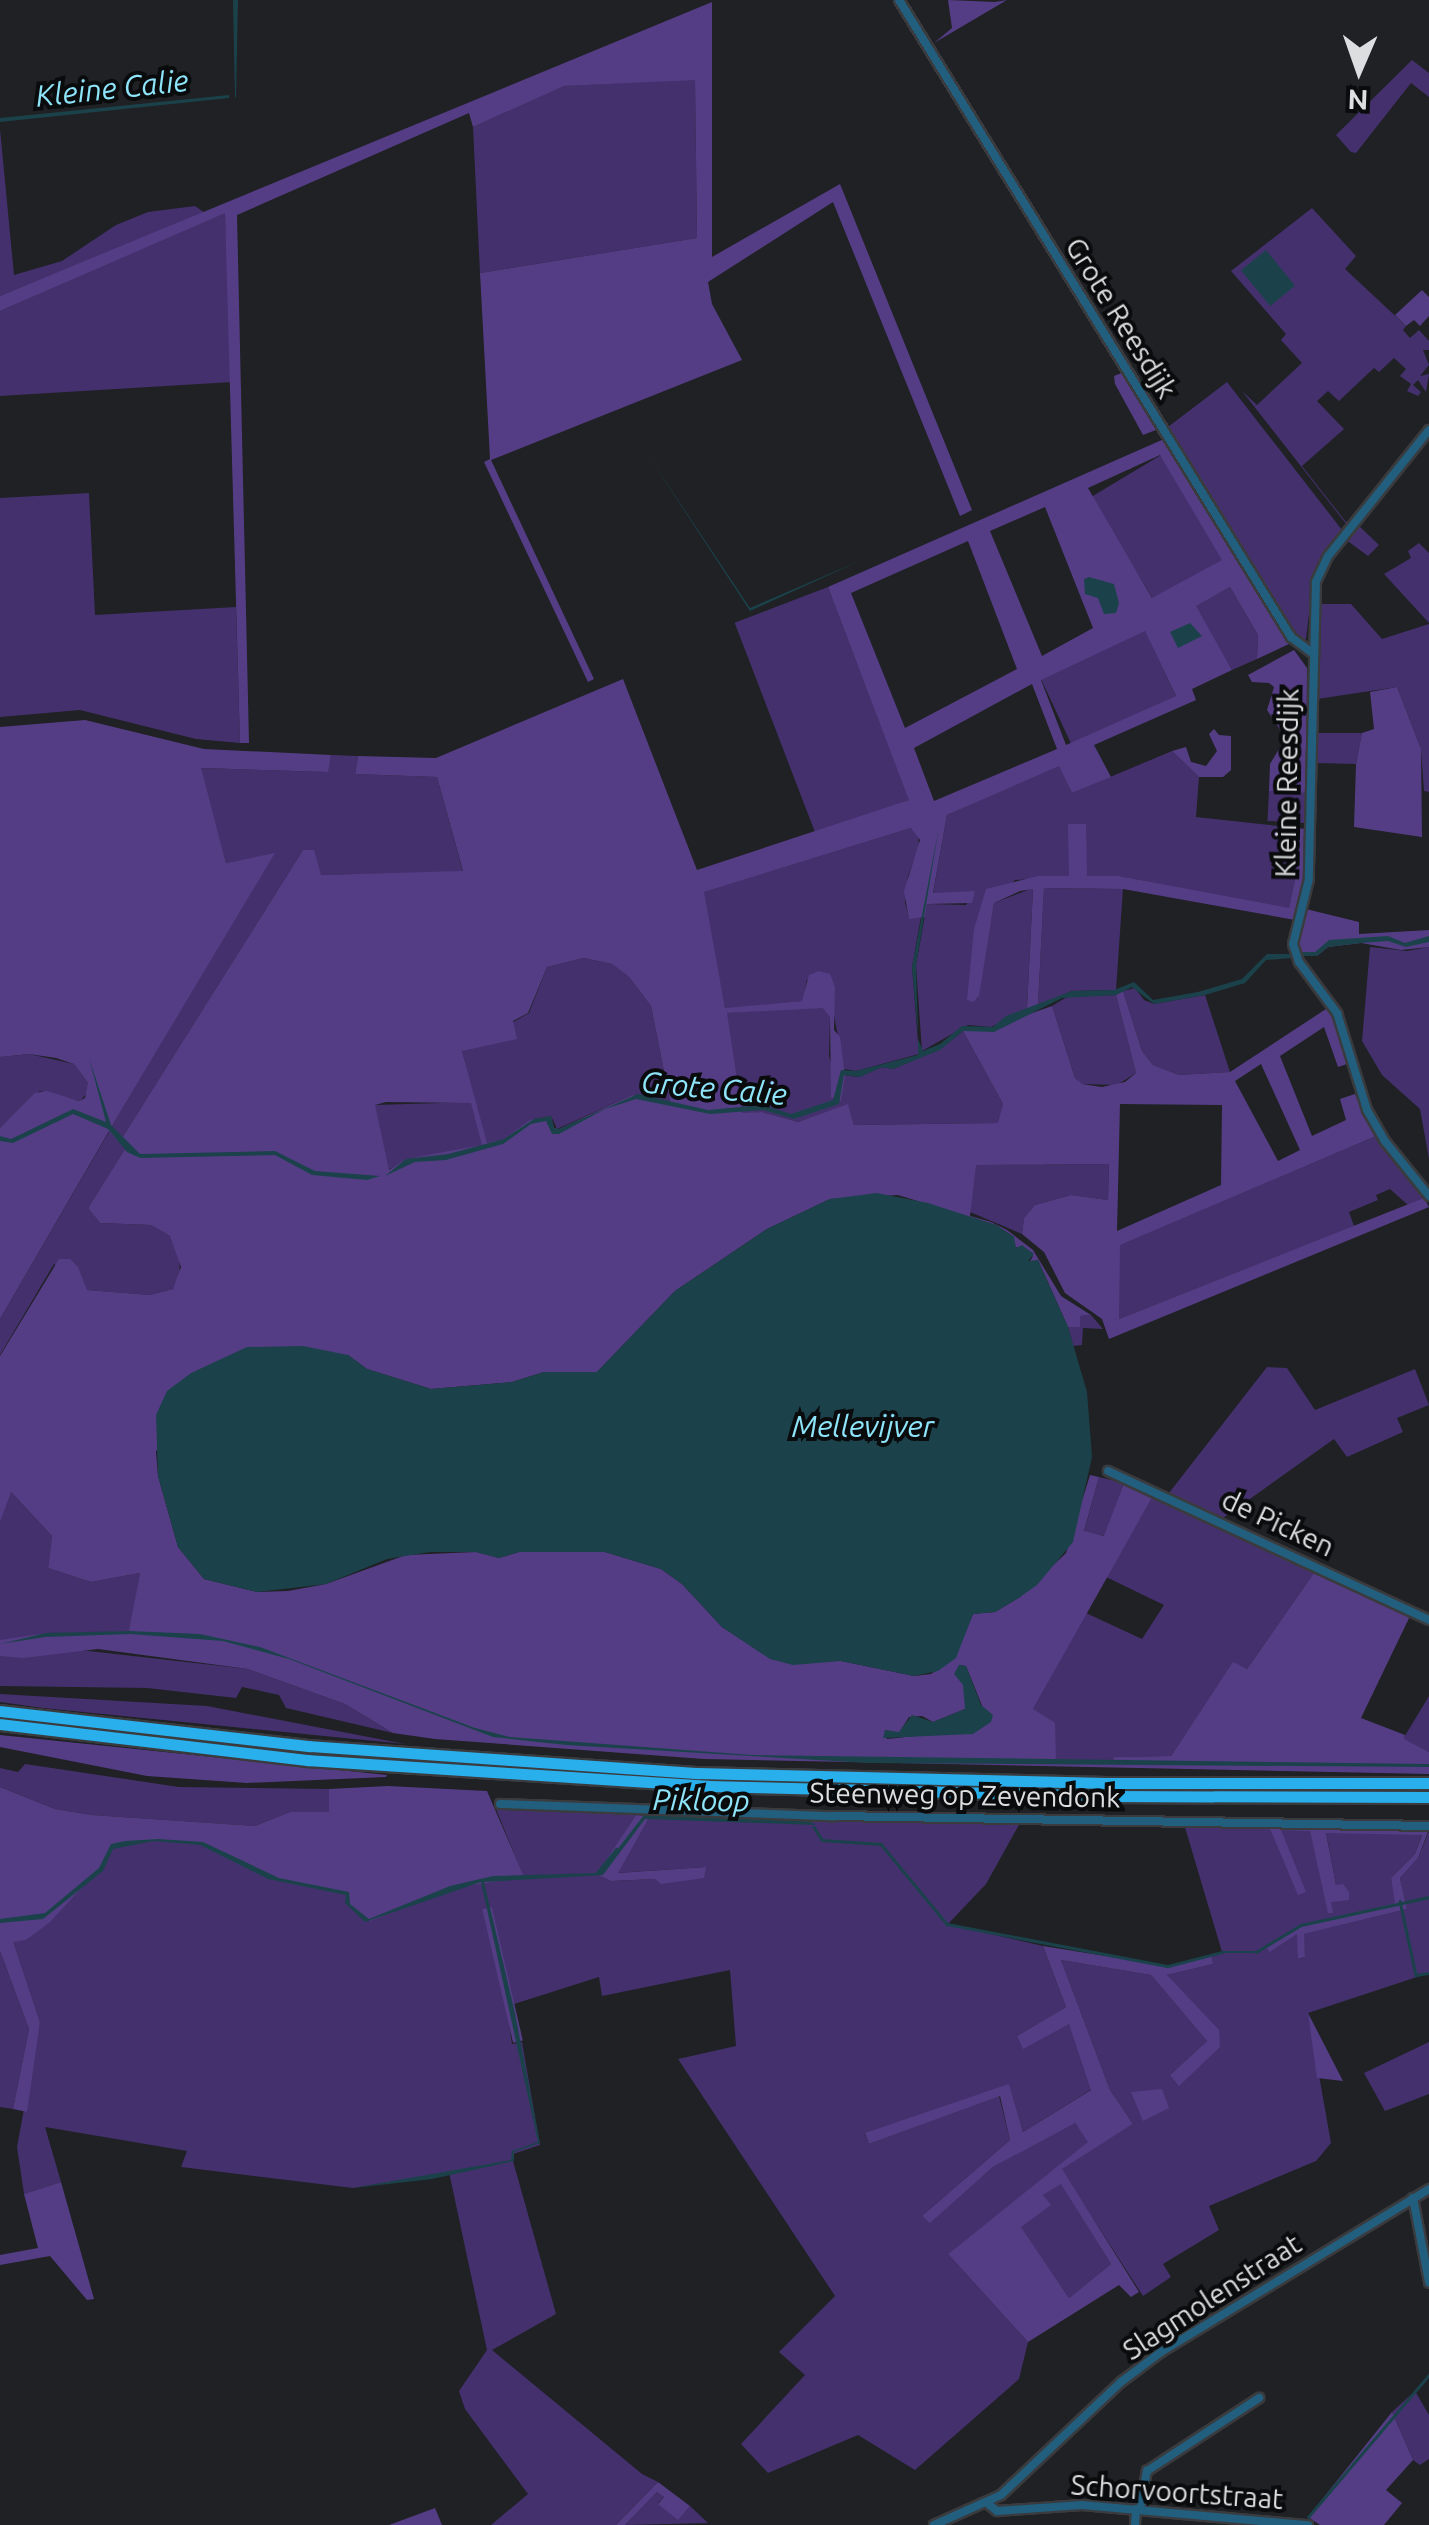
<!DOCTYPE html>
<html>
<head>
<meta charset="utf-8">
<style>
	body { margin:0 }
	#map { position:relative; width:1429px; height:2525px; overflow:hidden; background:#1f2124; font-family:Ubuntu,sans-serif }
	div>[style] { position:absolute }
	.green>* { inset:0; background:#44306d; transform-origin:0 0 }
	.forest>* { inset:0; background:#553d85; transform-origin:0 0 }
	.water>* { inset:0; background:#1b424b; transform-origin:0 0 }
	.stream>* { height:2.5px; margin:-1.25px; padding:0 1.25px; transform-origin:1.25px; border-radius:1.25px; background:#1b424b }
	.roads { filter:drop-shadow(2px 0 #3a3b3e) drop-shadow(-2px 0 #3a3b3e) drop-shadow(0 2px #3a3b3e) drop-shadow(0 -2px #3a3b3e) }
	.minor>* { height:8px; margin:-4px; padding:0 4px; transform-origin:4px; border-radius:4px; background:#225e7d }
	.highway>* { height:11px; margin:-5.5px; padding:0 5.5px; transform-origin:5.5px; border-radius:5.5px; background:#2aafed }
	span { translate:-50% -50%; white-space:nowrap; text-align:center; line-height:1.15; -webkit-text-stroke:8px #0a0b0c; paint-order:stroke }
	.street-label { font-size:28px; color:#dddee0 }
	.water-label { font-size:30px; color:#8ee4f9; font-style:italic }
	.north { position:absolute; left:1309px; top:20px; width:100px; height:100px; -webkit-text-stroke:8px #0a0b0c; paint-order:stroke; rotate:182deg; font-size:28px; font-weight:700; line-height:40px; text-align:center; color:#dddee0 }
	.north::after { content:''; display:block; margin:auto; width:35px; height:45px; background:#dddee0; clip-path:polygon(50% 0,100% 100%,50% 72%,0 100%) }
</style>
</head>
<body>
<div id="map">
	<div class="green">
		<div style="clip-path:polygon(1412px 60px,1429px 73px,1429px 97px,1411px 83px,1356px 153px,1351px 152px,1336px 135px)"></div>
		<div style="clip-path:polygon(695px 79px,697px 238px,480px 273px,473px 127px,563px 86px)"></div>
		<div style="clip-path:polygon(0 129px,14px 275px,62px 261px,116px 225px,148px 212px,195px 206px,205px 213px,0 296px)"></div>
		<div style="clip-path:polygon(1312px 208px,1356px 256px,1345px 269px,1406px 326px,1403px 330px,1410px 338px,1419px 330px,1429px 341px,1429px 350px,1423px 350px,1429px 365px,1420px 376px,1429px 374px,1426px 392px,1418px 380px,1413px 385px,1421px 392px,1418px 396px,1407px 391px,1411px 384px,1400px 376px,1406px 369px,1394px 358px,1379px 372px,1374px 368px,1339px 401px,1328px 391px,1317px 401px,1344px 429px,1302px 466px,1346px 522px,1356px 516px,1347px 525px,1242px 391px,1257px 405px,1302px 363px,1281px 340px,1286px 334px,1231px 271px)"></div>
		<div style="clip-path:polygon(225px 212px,232px 382px,0 396px,0 311px)"></div>
		<div style="clip-path:polygon(1227px 382px,1342px 530px,1313px 580px,1306px 639px,1296px 639px,1148px 402px,1168px 427px)"></div>
		<div style="left:1161px;top:455px;width:122px;height:81px;rotate:59deg"></div>
		<div style="clip-path:polygon(89px 493px,95px 615px,236px 607px,240px 743px,196px 739px,80px 710px,0 717px,0 498px)"></div>
		<div style="clip-path:polygon(1357px 524px,1379px 545px,1368px 556px,1345px 539px)"></div>
		<div style="clip-path:polygon(1419px 543px,1429px 553px,1429px 623px,1384px 574px,1411px 558px,1408px 551px)"></div>
		<div style="left:828px;top:587px;width:228px;height:100px;rotate:69deg"></div>
		<div style="clip-path:polygon(1230px 587px,1258px 635px,1257px 659px,1232px 670px,1195px 606px)"></div>
		<div style="clip-path:polygon(1318px 604px,1351px 604px,1382px 639px,1429px 624px,1429px 792px,1424px 791px,1421px 749px,1397px 687px,1317px 699px)"></div>
		<div style="left:1145px;top:630px;width:73px;height:115px;rotate:65deg"></div>
		<div style="clip-path:polygon(1316px 733px,1362px 733px,1356px 764px,1316px 763px)"></div>
		<div style="clip-path:polygon(1172px 751px,1199px 777px,1196px 817px,1296px 828px,1296px 874px,1289px 909px,1119px 876px,1086px 876px,1086px 824px,1070px 876px,1015px 880px,976px 922px,977px 1000px,994px 903px,1033px 888px,1027px 1009px,991px 1027px,968px 1025px,922px 1051px,916px 965px,927px 904px,966px 905px,975px 892px,933px 894px,947px 815px,1059px 765px,1072px 793px)"></div>
		<div style="clip-path:polygon(331px 755px,358px 756px,355px 774px,437px 777px,463px 872px,321px 875px,303px 850px,122px 1138px,112px 1126px,274px 854px,226px 863px,200px 768px,327px 772px)"></div>
		<div style="left:1269px;top:791px;width:37px;height:30px;rotate:3deg"></div>
		<div style="clip-path:polygon(911px 828px,918px 832px,919px 847px,908px 876px,905px 902px,909px 918px,921px 917px,912px 967px,919px 1054px,856px 1071px,844px 1069px,834px 1015px,807px 979px,803px 1001px,725px 1009px,703px 892px)"></div>
		<div style="clip-path:polygon(1044px 888px,1123px 889px,1116px 990px,1072px 991px,1038px 1005px)"></div>
		<div style="clip-path:polygon(1370px 947px,1407px 951px,1429px 947px,1429px 1159px,1420px 1109px,1382px 1075px,1362px 1041px)"></div>
		<div style="clip-path:polygon(584px 958px,612px 964px,629px 977px,651px 1006px,670px 1101px,632px 1095px,557px 1129px,551px 1116px,534px 1119px,504px 1139px,448px 1154px,410px 1158px,388px 1170px,374px 1105px,475px 1102px,462px 1051px,529px 1013px,547px 967px)"></div>
		<div style="clip-path:polygon(1135px 988px,1144px 1000px,1154px 1004px,1205px 995px,1230px 1072px,1179px 1075px,1153px 1065px,1142px 1051px,1123px 991px)"></div>
		<div style="clip-path:polygon(1116px 995px,1136px 1073px,1117px 1085px,1081px 1084px,1075px 1078px,1052px 1006px,1067px 997px)"></div>
		<div style="clip-path:polygon(811px 1007px,822px 1008px,830px 1017px,829px 1056px,841px 1100px,843px 1075px,859px 1077px,882px 1067px,893px 1069px,940px 1049px,963px 1031px,1003px 1104px,999px 1123px,854px 1125px,848px 1105px,798px 1122px,762px 1112px,742px 1114px,726px 1013px)"></div>
		<div style="clip-path:polygon(29px 1054px,74px 1064px,88px 1083px,88px 1092px,80px 1101px,40px 1091px,0 1128px,0 1057px)"></div>
		<div style="clip-path:polygon(110px 1130px,125px 1149px,88px 1208px,100px 1223px,151px 1225px,170px 1236px,179px 1251px,180px 1279px,173px 1289px,150px 1295px,87px 1290px,54px 1264px,0 1355px,0 1319px)"></div>
		<div style="clip-path:polygon(1376px 1136px,1424px 1198px,1408px 1205px,1390px 1189px,1376px 1195px,1378px 1200px,1349px 1212px,1354px 1226px,1119px 1319px,1119px 1245px)"></div>
		<div style="clip-path:polygon(1109px 1164px,1108px 1200px,1071px 1195px,1035px 1205px,1024px 1218px,1022px 1234px,970px 1212px,975px 1165px)"></div>
		<div style="clip-path:polygon(1091px 1315px,1103px 1329px,1083px 1328px,1082px 1345px,1073px 1346px,1068px 1327px,1080px 1327px,1080px 1316px)"></div>
		<div style="clip-path:polygon(1267px 1367px,1287px 1368px,1315px 1410px,1415px 1369px,1429px 1405px,1397px 1418px,1403px 1432px,1347px 1457px,1334px 1439px,1223px 1518px,1169px 1493px)"></div>
		<div style="clip-path:polygon(1099px 1477px,1124px 1483px,1105px 1536px,1084px 1532px)"></div>
		<div style="clip-path:polygon(10px 1491px,52px 1536px,48px 1568px,91px 1582px,140px 1573px,130px 1631px,46px 1633px,0 1641px,0 1522px)"></div>
		<div style="clip-path:polygon(1154px 1494px,1316px 1570px,1247px 1669px,1233px 1663px,1171px 1756px,1115px 1757px,1113px 1763px,1055px 1762px,1033px 1709px,1086px 1613px,1142px 1639px,1164px 1605px,1106px 1577px)"></div>
		<div style="clip-path:polygon(71px 1649px,248px 1669px,345px 1704px,393px 1733px,286px 1708px,279px 1695px,242px 1687px,236px 1698px,147px 1688px,0 1686px,0 1656px)"></div>
		<div style="clip-path:polygon(0 1694px,207px 1706px,405px 1744px,43px 1708px,0 1702px)"></div>
		<div style="clip-path:polygon(1429px 1696px,1429px 1752px,1403px 1739px)"></div>
		<div style="clip-path:polygon(0 1716px,426px 1761px,940px 1785px,739px 1782px,357px 1759px)"></div>
		<div style="clip-path:polygon(25px 1764px,179px 1787px,329px 1789px,330px 1812px,290px 1812px,255px 1826px,92px 1815px,55px 1809px,0 1787px,0 1768px,18px 1772px)"></div>
		<div style="left:1138px;top:1788px;width:291px;height:3px"></div>
		<div style="clip-path:polygon(496px 1809px,636px 1815px,598px 1874px,611px 1881px,655px 1879px,705px 1867px,617px 1873px,650px 1816px,1020px 1823px,986px 1884px,948px 1924px,1043px 1946px,1066px 2007px,1017px 2036px,1023px 2048px,1069px 2023px,1092px 2089px,1023px 2132px,1009px 2085px,865px 2134px,869px 2144px,999px 2096px,1010px 2140px,922px 2216px,930px 2222px,993px 2167px,1074px 2122px,1089px 2142px,948px 2254px,1028px 2342px,1019px 2379px,915px 2470px,858px 2435px,768px 2473px,741px 2444px,805px 2375px,779px 2352px,835px 2296px,678px 2059px,736px 2046px,730px 1970px,602px 1996px,599px 1977px,514px 2004px,492px 1908px,512px 2044px,522px 2042px,540px 2145px,513px 2154px,513px 2161px,556px 2314px,492px 2350px,642px 2474px,658px 2482px,616px 2525px,491px 2525px,528px 2494px,465px 2409px,459px 2391px,487px 2350px,449px 2172px,353px 2188px,181px 2167px,187px 2151px,45px 2127px,61px 2182px,24px 2194px,17px 2147px,40px 2022px,12px 1941px,26px 1940px,110px 1849px,149px 1840px,192px 1843px,461px 1883px,523px 1876px)"></div>
		<div style="clip-path:polygon(1184px 1824px,1268px 1824px,1305px 1892px,1280px 1830px,1310px 1830px,1329px 1913px,1331px 1902px,1345px 1893px,1336px 1885px,1326px 1832px,1422px 1834px,1415px 1854px,1391px 1878px,1396px 1903px,1299px 1927px,1270px 1952px,1298px 1933px,1299px 1959px,1305px 1957px,1303px 1934px,1407px 1909px,1400px 1878px,1418px 1858px,1429px 1831px,1429px 1973px,1308px 2013px,1331px 2143px,1316px 2161px,1209px 2206px,1219px 2230px,1163px 2264px,1171px 2277px,1143px 2296px,1061px 2169px,1133px 2124px,1110px 2090px,1061px 1960px,1151px 1975px,1207px 2041px,1170px 2075px,1220px 2047px,1167px 1975px,1213px 1964px,1212px 1955px,1222px 1952px)"></div>
		<div style="clip-path:polygon(0 1951px,29px 2029px,13px 2109px,0 2107px)"></div>
		<div style="clip-path:polygon(1429px 2042px,1429px 2094px,1385px 2111px,1364px 2073px)"></div>
		<div style="clip-path:polygon(1061px 2183px,1111px 2264px,1069px 2298px,1020px 2226px,1050px 2205px,1043px 2195px)"></div>
		<div style="clip-path:polygon(1415px 2391px,1429px 2415px,1429px 2459px,1420px 2465px,1413px 2460px,1392px 2412px)"></div>
		<div style="clip-path:polygon(657px 2492px,664px 2497px,658px 2503px,678px 2519px,690px 2506px,708px 2523px,625px 2525px)"></div>
	</div>
	<div class="forest">
		<div style="clip-path:polygon(948px 0,995px 2px,1007px 0,934px 43px,952px 28px)"></div>
		<div style="clip-path:polygon(712px 2px,712px 257px,840px 184px,972px 510px,960px 516px,833px 202px,708px 282px,712px 304px,742px 360px,491px 460px,594px 679px,588px 682px,484px 462px,490px 459px,480px 273px,697px 238px,695px 80px,564px 86px,473px 127px,469px 113px,237px 215px,249px 743px,240px 743px,225px 213px,0 311px,0 296px)"></div>
		<div style="clip-path:polygon(1422px 290px,1429px 297px,1429px 316px,1420px 326px,1414px 320px,1406px 326px,1395px 315px)"></div>
		<div style="clip-path:polygon(1122px 373px,1156px 430px,1143px 435px,1115px 384px,1114px 376px)"></div>
		<div style="clip-path:polygon(evenodd,1164px 439px,1291px 643px,1257px 659px,1258px 635px,1230px 587px,1196px 606px,1232px 670px,1192px 689px,1196px 700px,1094px 745px,1111px 777px,1072px 793px,1059px 766px,947px 815px,933px 893px,975px 891px,972px 903px,927px 904px,925px 917px,909px 919px,904px 891px,920px 840px,911px 828px,704px 892px,725px 1008px,802px 1001px,809px 975px,819px 971px,830px 974px,835px 987px,834px 1030px,840px 1037px,845px 1075px,841px 1101px,831px 1097px,830px 1017px,822px 1008px,727px 1013px,742px 1113px,762px 1112px,798px 1122px,848px 1104px,854px 1125px,998px 1123px,1003px 1104px,963px 1031px,997px 1030px,1007px 1022px,1052px 1006px,1075px 1078px,1082px 1084px,1102px 1087px,1125px 1082px,1136px 1073px,1116px 995px,1123px 991px,1142px 1051px,1153px 1065px,1179px 1075px,1230px 1072px,1329px 1007px,1347px 1064px,1338px 1067px,1324px 1027px,1280px 1056px,1312px 1136px,1346px 1120px,1340px 1099px,1355px 1094px,1376px 1136px,1120px 1245px,1119px 1319px,1424px 1198px,1429px 1207px,1109px 1339px,1102px 1319px,1065px 1293px,1044px 1252px,1022px 1234px,1024px 1218px,1035px 1205px,1071px 1195px,1108px 1200px,1109px 1164px,976px 1165px,970px 1216px,991px 1222px,1007px 1230px,1033px 1250px,1061px 1296px,1091px 1315px,1080px 1316px,1080px 1327px,1068px 1327px,1038px 1260px,1029px 1263px,1033px 1256px,1014px 1246px,1014px 1237px,996px 1225px,898px 1195px,830px 1199px,767px 1229px,675px 1291px,597px 1372px,544px 1372px,512px 1382px,431px 1389px,367px 1369px,348px 1355px,156px 1451px,158px 1476px,178px 1547px,204px 1579px,257px 1592px,288px 1591px,326px 1584px,406px 1555px,476px 1552px,499px 1558px,519px 1552px,605px 1552px,661px 1569px,682px 1584px,722px 1627px,771px 1659px,841px 1661px,914px 1676px,931px 1674px,955px 1658px,973px 1614px,995px 1612px,1020px 1597px,1066px 1553px,1090px 1475px,1099px 1477px,1084px 1531px,1104px 1536px,1124px 1483px,1154px 1494px,1033px 1709px,1055px 1723px,1056px 1762px,1113px 1763px,1114px 1757px,1171px 1756px,1233px 1662px,1247px 1669px,1316px 1570px,1411px 1614px,1361px 1718px,1405px 1735px,1404px 1739px,1429px 1752px,1429px 1774px,704px 1759px,435px 1739px,393px 1733px,345px 1704px,248px 1669px,98px 1649px,23px 1658px,0 1656px,0 1640px,46px 1633px,129px 1631px,140px 1573px,91px 1582px,48px 1568px,52px 1536px,11px 1492px,0 1522px,0 1356px,59px 1259px,70px 1259px,78px 1267px,87px 1290px,150px 1295px,173px 1289px,181px 1267px,170px 1236px,151px 1225px,100px 1223px,88px 1208px,125px 1149px,109px 1131px,0 1319px,0 1128px,35px 1093px,47px 1091px,79px 1101px,85px 1098px,88px 1083px,74px 1064px,56px 1058px,29px 1054px,0 1057px,0 727px,85px 720px,204px 749px,331px 755px,328px 772px,201px 768px,226px 863px,275px 853px,112px 1126px,122px 1138px,303px 850px,314px 850px,321px 875px,463px 871px,437px 777px,355px 774px,358px 756px,436px 758px,623px 679px,697px 870px,909px 800px,828px 587px,1164px 439px,1160px 455px,1222px 560px,1152px 598px,1088px 488px,1160px 455px,1164px 439px,1045px 507px,1093px 628px,1042px 656px,990px 531px,1045px 507px,1164px 439px,968px 541px,1017px 669px,905px 728px,851px 593px,968px 541px,1164px 439px,1145px 631px,1176px 696px,1066px 745px,1041px 680px,1145px 631px,1164px 439px,1032px 684px,1057px 749px,934px 801px,914px 748px,1032px 684px,1164px 439px,584px 958px,612px 964px,629px 977px,651px 1006px,670px 1101px,632px 1095px,559px 1129px,554px 1128px,551px 1116px,530px 1120px,504px 1139px,487px 1143px,462px 1051px,517px 1039px,513px 1021px,528px 1013px,547px 967px,584px 958px,1164px 439px,1261px 1064px,1300px 1150px,1278px 1161px,1235px 1081px,1261px 1064px,1164px 439px,386px 1102px,471px 1103px,482px 1145px,406px 1159px,389px 1170px,375px 1105px,386px 1102px,1164px 439px,1120px 1104px,1222px 1105px,1221px 1185px,1117px 1231px,1120px 1104px,1164px 439px,959px 1665px,966px 1666px,983px 1708px,954px 1732px,887px 1739px,885px 1730px,899px 1733px,909px 1717px,922px 1716px,933px 1722px,965px 1709px,968px 1704px,959px 1665px)"></div>
		<div style="clip-path:polygon(1294px 650px,1307px 668px,1306px 793px,1269px 791px,1270px 764px,1282px 744px,1281px 731px,1267px 710px,1274px 687px,1269px 683px,1252px 682px,1248px 675px)"></div>
		<div style="clip-path:polygon(1397px 687px,1421px 749px,1422px 837px,1354px 827px,1356px 764px,1362px 733px,1374px 729px,1370px 692px)"></div>
		<div style="clip-path:polygon(1214px 729px,1219px 735px,1231px 736px,1231px 770px,1223px 777px,1199px 777px,1172px 751px,1186px 747px,1191px 762px,1206px 766px,1217px 751px,1209px 734px)"></div>
		<div style="clip-path:polygon(1068px 824px,1086px 824px,1087px 876px,1119px 876px,1289px 908px,1296px 874px,1296px 828px,1306px 829px,1305px 884px,1295px 920px,1123px 889px,1044px 888px,1038px 1005px,1027px 1009px,1033px 889px,1020px 891px,994px 903px,979px 996px,973px 1002px,967px 1000px,974px 929px,986px 889px,1038px 876px,1069px 876px)"></div>
		<div style="clip-path:polygon(1306px 909px,1359px 922px,1359px 934px,1429px 930px,1429px 947px,1401px 950px,1361px 943px,1328px 947px,1317px 956px,1299px 956px,1298px 938px)"></div>
		<div style="clip-path:polygon(0 1735px,387px 1775px,386px 1777px,247px 1783px,147px 1776px,0 1747px)"></div>
		<div style="clip-path:polygon(388px 1786px,487px 1791px,524px 1877px,460px 1887px,370px 1921px,349px 1905px,348px 1894px,284px 1882px,203px 1844px,149px 1840px,110px 1849px,106px 1861px,50px 1922px,26px 1940px,13px 1942px,40px 2022px,27px 2112px,13px 2109px,29px 2029px,0 1951px,0 1787px,55px 1809px,92px 1815px,255px 1826px,290px 1812px,329px 1812px,329px 1789px)"></div>
		<div style="clip-path:polygon(636px 1815px,650px 1816px,618px 1873px,706px 1867px,704px 1878px,661px 1884px,655px 1879px,611px 1881px,597px 1874px)"></div>
		<div style="clip-path:polygon(1268px 1824px,1429px 1829px,1418px 1858px,1400px 1878px,1407px 1909px,1304px 1934px,1305px 1957px,1298px 1959px,1297px 1934px,1270px 1952px,1266px 1947px,1299px 1927px,1395px 1903px,1391px 1878px,1415px 1854px,1422px 1835px,1326px 1833px,1336px 1885px,1343px 1884px,1349px 1892px,1349px 1900px,1331px 1902px,1333px 1913px,1328px 1913px,1310px 1831px,1281px 1830px,1306px 1892px,1298px 1895px)"></div>
		<div style="left:492px;top:1907px;width:137px;height:10px;rotate:77deg"></div>
		<div style="clip-path:polygon(evenodd,1043px 1946px,1168px 1966px,1212px 1955px,1213px 1964px,1167px 1975px,1219px 2030px,1220px 2047px,1179px 2086px,1170px 2075px,1207px 2041px,1151px 1975px,1061px 1960px,1110px 2090px,1133px 2124px,1062px 2169px,1139px 2292px,1131px 2297px,1119px 2285px,1028px 2342px,948px 2254px,1088px 2142px,1075px 2123px,993px 2167px,930px 2223px,922px 2216px,1010px 2140px,1000px 2096px,869px 2144px,865px 2133px,1009px 2084px,1023px 2132px,1091px 2090px,1069px 2024px,1023px 2049px,1017px 2036px,1066px 2007px,1043px 1946px,1061px 2184px,1111px 2264px,1069px 2298px,1021px 2227px,1051px 2205px,1043px 2195px,1061px 2184px)"></div>
		<div style="clip-path:polygon(1308px 2013px,1343px 2081px,1317px 2078px)"></div>
		<div style="clip-path:polygon(1162px 2089px,1169px 2108px,1143px 2121px,1131px 2092px)"></div>
		<div style="clip-path:polygon(61px 2182px,94px 2299px,87px 2300px,50px 2256px,0 2265px,0 2255px,38px 2248px,24px 2194px)"></div>
		<div style="clip-path:polygon(1392px 2412px,1413px 2460px,1386px 2490px,1402px 2503px,1384px 2525px,1320px 2525px,1308px 2517px)"></div>
		<div style="clip-path:polygon(658px 2482px,690px 2506px,678px 2520px,658px 2504px,664px 2497px,657px 2492px,625px 2525px,616px 2525px)"></div>
		<div style="clip-path:polygon(435px 2508px,442px 2525px,389px 2525px)"></div>
	</div>
	<div class="water">
		<div style="clip-path:polygon(233px 0,238px 0,236px 98px,235px 97px)"></div>
		<div style="clip-path:polygon(229px 95px,229px 98px,0 122px,0 118px)"></div>
		<div style="left:1266px;top:250px;width:46px;height:32px;rotate:51deg"></div>
		<div style="clip-path:polygon(642px 446px,750px 608px,864px 559px,750px 611px)"></div>
		<div style="clip-path:polygon(1089px 577px,1114px 584px,1119px 603px,1116px 613px,1104px 614px,1098px 598px,1085px 594px,1084px 579px)"></div>
		<div style="clip-path:polygon(1190px 623px,1202px 636px,1178px 648px,1170px 632px)"></div>
		<div style="clip-path:polygon(939px 827px,916px 965px,918px 1035px,912px 967px)"></div>
		<div style="clip-path:polygon(1388px 936px,1405px 943px,1429px 936px,1429px 942px,1406px 947px,1388px 941px,1361px 943px,1328px 947px,1317px 956px,1300px 956px,1299px 952px,1315px 952px,1329px 940px)"></div>
		<div style="clip-path:polygon(1267px 954px,1292px 954px,1293px 958px,1266px 960px,1245px 983px,1205px 995px,1154px 1004px,1132px 987px,1116px 995px,1062px 998px,994px 1032px,963px 1031px,940px 1050px,893px 1069px,882px 1067px,860px 1077px,844px 1075px,839px 1104px,794px 1119px,763px 1110px,710px 1114px,636px 1099px,605px 1109px,559px 1134px,552px 1134px,546px 1121px,531px 1124px,503px 1144px,446px 1160px,415px 1162px,385px 1176px,406px 1159px,448px 1154px,504px 1139px,534px 1119px,551px 1116px,554px 1128px,559px 1129px,638px 1094px,708px 1110px,763px 1105px,791px 1114px,833px 1100px,841px 1070px,856px 1071px,918px 1055px,918px 1039px,923px 1051px,940px 1044px,962px 1026px,993px 1027px,1006px 1016px,1072px 991px,1114px 990px,1134px 982px,1153px 1000px,1198px 992px,1242px 979px)"></div>
		<div style="clip-path:polygon(89px 1058px,111px 1125px,140px 1154px,275px 1151px,315px 1171px,380px 1176px,367px 1180px,312px 1175px,275px 1155px,140px 1158px,127px 1152px,108px 1129px,73px 1114px,13px 1143px,0 1141px,0 1136px,11px 1139px,73px 1109px,106px 1122px)"></div>
		<div style="clip-path:polygon(877px 1193px,928px 1203px,996px 1225px,1014px 1237px,1016px 1248px,1022px 1245px,1034px 1254px,1028px 1261px,1038px 1260px,1041px 1267px,1068px 1327px,1087px 1392px,1092px 1457px,1073px 1542px,1037px 1585px,1020px 1597px,995px 1612px,973px 1614px,956px 1658px,938px 1671px,914px 1676px,841px 1661px,793px 1665px,770px 1659px,722px 1627px,682px 1584px,661px 1569px,605px 1552px,519px 1552px,499px 1558px,476px 1552px,430px 1552px,387px 1559px,326px 1584px,257px 1592px,204px 1579px,178px 1547px,158px 1476px,156px 1415px,167px 1391px,191px 1373px,247px 1347px,303px 1346px,348px 1355px,367px 1369px,431px 1389px,512px 1382px,544px 1372px,597px 1372px,675px 1291px,767px 1229px,830px 1199px)"></div>
		<div style="clip-path:polygon(130px 1631px,200px 1634px,260px 1647px,475px 1728px,510px 1737px,752px 1755px,1429px 1764px,1429px 1767px,869px 1763px,566px 1745px,493px 1737px,289px 1659px,223px 1641px,130px 1634px,45px 1637px,0 1644px,46px 1633px)"></div>
		<div style="clip-path:polygon(959px 1665px,966px 1666px,981px 1705px,993px 1715px,991px 1722px,973px 1734px,883px 1738px,885px 1730px,899px 1732px,912px 1715px,933px 1722px,965px 1709px,963px 1685px,954px 1674px)"></div>
		<div style="clip-path:polygon(644px 1815px,808px 1820px,816px 1825px,645px 1819px,603px 1875px,484px 1882px,515px 2013px,540px 2143px,514px 2152px,514px 2161px,432px 2179px,353px 2188px,511px 2160px,512px 2151px,538px 2142px,481px 1882px,365px 1922px,345px 1903px,346px 1895px,268px 1879px,200px 1845px,154px 1841px,113px 1849px,103px 1871px,43px 1919px,0 1923px,0 1919px,45px 1913px,99px 1868px,111px 1844px,125px 1841px,158px 1839px,203px 1842px,279px 1878px,349px 1892px,350px 1904px,369px 1919px,450px 1886px,493px 1876px,599px 1873px)"></div>
	</div>
	<div class="stream">
		<div style="left:682px;top:1817px;width:72px;rotate:2.4deg"></div>
		<div style="left:814px;top:1827px;width:15px;rotate:58deg"></div>
		<div style="left:822px;top:1840px;width:59px;rotate:3.9deg"></div>
		<div style="left:881px;top:1844px;width:104px;rotate:50.5deg"></div>
		<div style="left:947px;top:1924px;width:225px;rotate:10.8deg"></div>
		<div style="left:1168px;top:1966px;width:56px;rotate:-14.5deg"></div>
		<div style="left:1222px;top:1952px;width:34px"></div>
		<div style="left:1256px;top:1952px;width:52px;rotate:-31deg"></div>
		<div style="left:1301px;top:1925px;width:131px;rotate:-12.3deg"></div>
		<div style="left:596px;top:1874px;width:32px;rotate:-51deg"></div>
		<div style="left:1400px;top:1901px;width:76px;rotate:77.8deg"></div>
		<div style="left:1416px;top:1975px;width:13px;rotate:-9deg"></div>
		<div style="left:1308px;top:2517px;width:187px;rotate:-49.6deg"></div>
	</div>
	<div class="roads">
		<div class="minor">
			<div style="left:899px;top:0;width:748px;rotate:58.39deg"></div>
			<div style="left:1291px;top:637px;width:25px;rotate:37deg"></div>
			<div style="left:1429px;top:430px;width:161px;rotate:128.7deg"></div>
			<div style="left:1328px;top:556px;width:29px;rotate:115deg"></div>
			<div style="left:1316px;top:582px;width:297px;rotate:91.4deg"></div>
			<div style="left:1309px;top:879px;width:67px;rotate:103.8deg"></div>
			<div style="left:1293px;top:944px;width:19px;rotate:72deg"></div>
			<div style="left:1299px;top:962px;width:64px;rotate:53.3deg"></div>
			<div style="left:1337px;top:1013px;width:102px;rotate:72.8deg"></div>
			<div style="left:1367px;top:1110px;width:34px;rotate:60deg"></div>
			<div style="left:1384px;top:1140px;width:72px;rotate:51.2deg"></div>
			<div style="left:1108px;top:1471px;width:354px;rotate:24.9deg"></div>
			<div style="left:500px;top:1804px;width:334px;rotate:2.1deg"></div>
			<div style="left:834px;top:1816px;width:595px;rotate:0.96deg"></div>
			<div style="left:1413px;top:2198px;width:86px;rotate:79.2deg"></div>
			<div style="left:987px;top:2503px;width:13px;rotate:39deg"></div>
			<div style="left:997px;top:2511px;width:85px;rotate:-4deg"></div>
			<div style="left:1082px;top:2505px;width:227px;rotate:5.1deg"></div>
			<div style="left:1140px;top:2510px;width:40px;rotate:-80deg"></div>
			<div style="left:1147px;top:2471px;width:134px;rotate:-33.1deg"></div>
			<div style="left:934px;top:2525px;width:73px;rotate:-24.1deg"></div>
			<div style="left:1001px;top:2495px;width:165px;rotate:-43.3deg"></div>
			<div style="left:1121px;top:2382px;width:50px;rotate:-36.9deg"></div>
			<div style="left:1161px;top:2352px;width:314px;rotate:-31.3deg"></div>
			<div style="left:1135px;top:2525px;width:16px;rotate:-86deg"></div>
		</div>
		<div class="highway">
			<div style="left:0;top:1711px;width:311px;rotate:6.5deg"></div>
			<div style="left:309px;top:1746px;width:389px;rotate:4deg"></div>
			<div style="left:697px;top:1773px;width:409px;rotate:1.4deg"></div>
			<div style="left:1106px;top:1783px;width:323px"></div>
			<div style="left:0;top:1724px;width:310px;rotate:6.7deg"></div>
			<div style="left:308px;top:1760px;width:402px;rotate:3.7deg"></div>
			<div style="left:709px;top:1786px;width:398px;rotate:1.4deg"></div>
			<div style="left:1107px;top:1796px;width:322px;rotate:0.2deg"></div>
		</div>
	</div>
	<div class="street-label">
		<span style="left:1121px;top:318px;rotate:58deg">Grote Reesdijk</span>
		<span style="left:1287px;top:783px;rotate:-89deg">Kleine Reesdijk</span>
		<span style="left:1278px;top:1523px;rotate:25deg">de Picken</span>
		<span style="left:965px;top:1795px;rotate:1deg">Steenweg op Zevendonk</span>
		<span style="left:1212px;top:2297px;rotate:-33deg">Slagmolenstraat</span>
		<span style="left:1177px;top:2492px;rotate:4deg">Schorvoortstraat</span>
	</div>
	<div class="water-label">
		<span style="left:112px;top:88px;rotate:-6deg">Kleine Calie</span>
		<span style="left:714px;top:1088px;rotate:5deg">Grote Calie</span>
		<span style="left:863px;top:1426px">Mellevijver</span>
		<span style="left:701px;top:1800px;rotate:1deg">Pikloop</span>
	</div>
	<div class="north">N</div>
</div>
</body>
</html>
